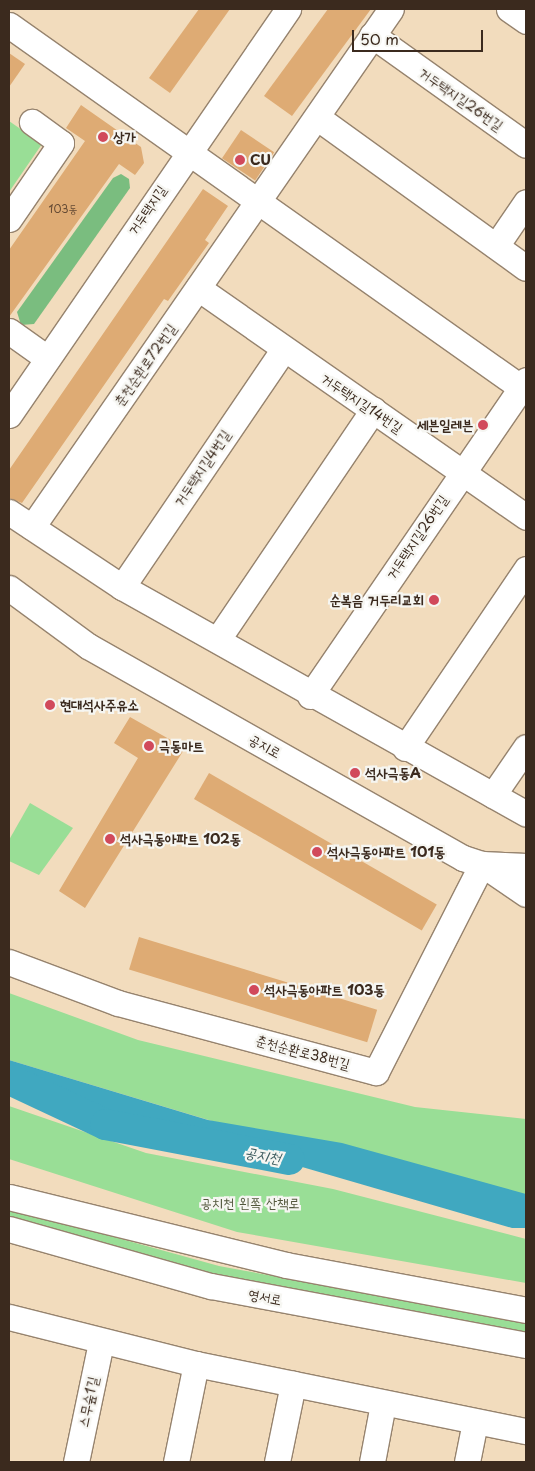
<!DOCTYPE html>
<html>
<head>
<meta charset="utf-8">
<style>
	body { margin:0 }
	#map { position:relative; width:535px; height:1471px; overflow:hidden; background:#f2dcbd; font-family:"Playpen Sans","Poor Story",sans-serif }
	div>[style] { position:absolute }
	.green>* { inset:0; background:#99de96 }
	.forest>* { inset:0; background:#7abd7f }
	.water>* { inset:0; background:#40a8c0 }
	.river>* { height:31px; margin:-15.5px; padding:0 15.5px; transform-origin:15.5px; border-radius:15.5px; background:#40a8c0 }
	.building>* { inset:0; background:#deab74; transform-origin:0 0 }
	.roads { filter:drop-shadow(1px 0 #96836e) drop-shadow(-1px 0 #96836e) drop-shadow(0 1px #96836e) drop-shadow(0 -1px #96836e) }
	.minor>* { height:25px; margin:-12.5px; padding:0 12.5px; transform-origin:12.5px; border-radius:12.5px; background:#fff }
	.dots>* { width:14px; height:14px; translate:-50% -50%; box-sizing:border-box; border:2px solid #f6f6f2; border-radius:50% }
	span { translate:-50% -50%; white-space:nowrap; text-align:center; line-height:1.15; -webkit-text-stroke:4.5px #f6f6f2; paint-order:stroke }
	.number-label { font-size:11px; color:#644a34 }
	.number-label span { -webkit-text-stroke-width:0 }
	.street-label { font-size:14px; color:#3b2a1e }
	.poi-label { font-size:14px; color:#3b2a1e; font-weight:700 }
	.left { translate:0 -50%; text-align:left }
	.right { translate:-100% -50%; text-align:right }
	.park-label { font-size:14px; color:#52573c }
	.water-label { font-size:15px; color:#3d5c5f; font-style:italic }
	.frame { position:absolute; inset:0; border:10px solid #3b2a1e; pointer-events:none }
	.scale { position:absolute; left:352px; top:30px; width:131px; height:22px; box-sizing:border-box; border:2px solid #3b2a1e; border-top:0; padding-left:6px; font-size:15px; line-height:18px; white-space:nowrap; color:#3b2a1e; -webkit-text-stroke:4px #f6f6f2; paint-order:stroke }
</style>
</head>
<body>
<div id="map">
	<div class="green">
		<div style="clip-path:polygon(9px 121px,42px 144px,9px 192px)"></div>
		<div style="clip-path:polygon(30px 803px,73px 828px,39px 875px,9px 861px,9px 840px)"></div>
		<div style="clip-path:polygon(9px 993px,138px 1040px,415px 1107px,526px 1119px,526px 1205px,425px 1185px,9px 1060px)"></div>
		<div style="clip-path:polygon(9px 1106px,146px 1153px,333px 1189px,526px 1239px,526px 1283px,237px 1232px,9px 1159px)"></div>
		<div style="clip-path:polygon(9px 1208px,219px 1266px,526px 1323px,526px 1333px,215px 1275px,9px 1218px)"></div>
	</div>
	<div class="forest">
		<div style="clip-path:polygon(121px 174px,129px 179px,130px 188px,34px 324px,21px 325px,17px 312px,113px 178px)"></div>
	</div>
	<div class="water">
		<div style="clip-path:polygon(9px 1060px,208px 1120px,342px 1143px,526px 1194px,526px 1228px,512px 1228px,9px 1082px)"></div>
	</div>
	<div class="river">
		<div style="left:9px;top:1079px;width:106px;rotate:25.1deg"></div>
		<div style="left:105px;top:1124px;width:187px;rotate:10.8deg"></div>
	</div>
	<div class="building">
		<div style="clip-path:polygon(199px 9px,230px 9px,170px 93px,149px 78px)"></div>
		<div style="clip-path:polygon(328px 9px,371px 9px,292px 116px,264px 96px)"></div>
		<div style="clip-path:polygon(9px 53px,25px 64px,9px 87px)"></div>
		<div style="clip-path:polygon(81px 105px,141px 147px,144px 163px,135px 175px,119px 164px,9px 317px,9px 250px,85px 141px,66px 128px)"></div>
		<div style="left:241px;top:130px;width:40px;height:34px;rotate:34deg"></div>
		<div style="clip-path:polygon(203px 189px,228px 206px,205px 240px,209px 243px,168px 301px,164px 299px,22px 503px,9px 498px,9px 470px)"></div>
		<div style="clip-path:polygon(130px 717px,185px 748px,85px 908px,59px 891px,138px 758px,114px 743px)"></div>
		<div style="left:209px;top:773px;width:263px;height:30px;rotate:30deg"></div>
		<div style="left:139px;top:937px;width:249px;height:34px;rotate:17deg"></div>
	</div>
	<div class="roads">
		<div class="minor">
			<div style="left:509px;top:9px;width:21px;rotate:35deg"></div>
			<div style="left:9px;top:25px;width:633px;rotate:35.3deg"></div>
			<div style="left:372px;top:35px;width:189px;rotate:35.5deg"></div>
			<div style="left:318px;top:118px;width:256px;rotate:35.8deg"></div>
			<div style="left:9px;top:219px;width:92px;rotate:-55.6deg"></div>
			<div style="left:61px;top:143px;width:36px;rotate:-144deg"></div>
			<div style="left:496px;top:246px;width:53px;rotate:-55.7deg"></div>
			<div style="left:198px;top:288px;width:400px;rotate:34.9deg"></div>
			<div style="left:9px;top:331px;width:47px;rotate:35.4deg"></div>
			<div style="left:9px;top:415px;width:493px;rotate:-55.5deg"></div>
			<div style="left:9px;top:512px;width:136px;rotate:33.6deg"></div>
			<div style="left:122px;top:587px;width:463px;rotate:29.3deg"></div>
			<div style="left:32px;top:527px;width:630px;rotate:-55.28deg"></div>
			<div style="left:122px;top:587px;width:287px;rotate:-55.8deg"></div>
			<div style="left:9px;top:588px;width:98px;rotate:36.3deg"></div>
			<div style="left:88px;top:646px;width:431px;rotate:29.5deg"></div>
			<div style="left:463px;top:858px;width:20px;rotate:18deg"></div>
			<div style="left:482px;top:864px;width:53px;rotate:34.3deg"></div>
			<div style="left:218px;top:639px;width:277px;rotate:-55.9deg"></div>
			<div style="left:310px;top:696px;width:383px;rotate:-55.6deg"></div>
			<div style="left:405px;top:748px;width:216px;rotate:-55.9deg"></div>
			<div style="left:493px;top:795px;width:58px;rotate:-55.5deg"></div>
			<div style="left:9px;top:962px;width:116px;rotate:20.6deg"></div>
			<div style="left:118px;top:1003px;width:267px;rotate:15deg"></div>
			<div style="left:376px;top:1072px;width:233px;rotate:-63deg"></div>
			<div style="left:482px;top:864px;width:44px;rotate:2.6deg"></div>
			<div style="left:9px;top:1197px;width:285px;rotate:13.8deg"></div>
			<div style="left:286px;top:1265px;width:244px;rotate:10.6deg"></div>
			<div style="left:9px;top:1229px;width:210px;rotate:15.8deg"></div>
			<div style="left:211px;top:1286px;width:320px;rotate:10.6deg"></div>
			<div style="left:9px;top:1317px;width:193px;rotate:14.1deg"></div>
			<div style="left:196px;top:1364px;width:337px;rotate:11.5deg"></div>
			<div style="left:76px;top:1462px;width:123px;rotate:-78.2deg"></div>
			<div style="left:176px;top:1462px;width:100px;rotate:-78.5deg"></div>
			<div style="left:277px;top:1462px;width:80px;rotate:-78.4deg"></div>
			<div style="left:372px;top:1462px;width:59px;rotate:-79.3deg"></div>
			<div style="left:467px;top:1462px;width:41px;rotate:-78.7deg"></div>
		</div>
	</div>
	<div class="dots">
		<div style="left:103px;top:137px;background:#d1495b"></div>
		<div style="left:240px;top:160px;background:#d1495b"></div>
		<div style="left:483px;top:425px;background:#d1495b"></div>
		<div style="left:434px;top:600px;background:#d1495b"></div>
		<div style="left:50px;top:705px;background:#d1495b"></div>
		<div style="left:149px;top:746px;background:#d1495b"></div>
		<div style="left:355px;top:773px;background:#d1495b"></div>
		<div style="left:110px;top:839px;background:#d1495b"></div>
		<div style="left:317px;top:852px;background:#d1495b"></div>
		<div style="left:254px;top:990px;background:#d1495b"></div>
	</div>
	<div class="number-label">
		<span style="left:63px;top:209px">103동</span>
	</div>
	<div class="street-label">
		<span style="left:461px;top:99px;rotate:35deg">거두택지길26번길</span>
		<span style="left:147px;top:210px;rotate:-56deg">거두택지길</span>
		<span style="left:145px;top:365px;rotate:-55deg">춘천순환로72번길</span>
		<span style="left:362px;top:403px;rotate:34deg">거두택지길14번길</span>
		<span style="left:202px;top:468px;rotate:-56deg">거두택지길4번길</span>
		<span style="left:417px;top:537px;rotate:-56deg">거두택지길26번길</span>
		<span style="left:265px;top:746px;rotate:29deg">공지로</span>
		<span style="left:303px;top:1052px;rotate:15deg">춘천순환로38번길</span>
		<span style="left:265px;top:1297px;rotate:11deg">영서로</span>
		<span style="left:88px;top:1402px;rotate:-78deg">스무숲1길</span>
	</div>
	<div class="poi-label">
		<span class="left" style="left:113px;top:137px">상가</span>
		<span class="left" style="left:250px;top:160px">CU</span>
		<span class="right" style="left:473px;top:425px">세븐일레븐</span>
		<span class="right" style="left:424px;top:600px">순복음 거두리교회</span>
		<span class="left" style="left:60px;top:705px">현대석사주유소</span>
		<span class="left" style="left:159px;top:746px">극동마트</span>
		<span class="left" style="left:365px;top:773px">석사극동A</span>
		<span class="left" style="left:120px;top:839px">석사극동아파트 102동</span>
		<span class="left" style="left:327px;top:852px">석사극동아파트 101동</span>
		<span class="left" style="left:264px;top:990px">석사극동아파트 103동</span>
	</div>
	<div class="park-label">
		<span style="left:250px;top:1203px">공치천 왼쪽 산책로</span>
	</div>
	<div class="water-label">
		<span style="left:263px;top:1154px;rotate:11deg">공지천</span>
	</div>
	<div class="frame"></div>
	<div class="scale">50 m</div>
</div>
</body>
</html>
